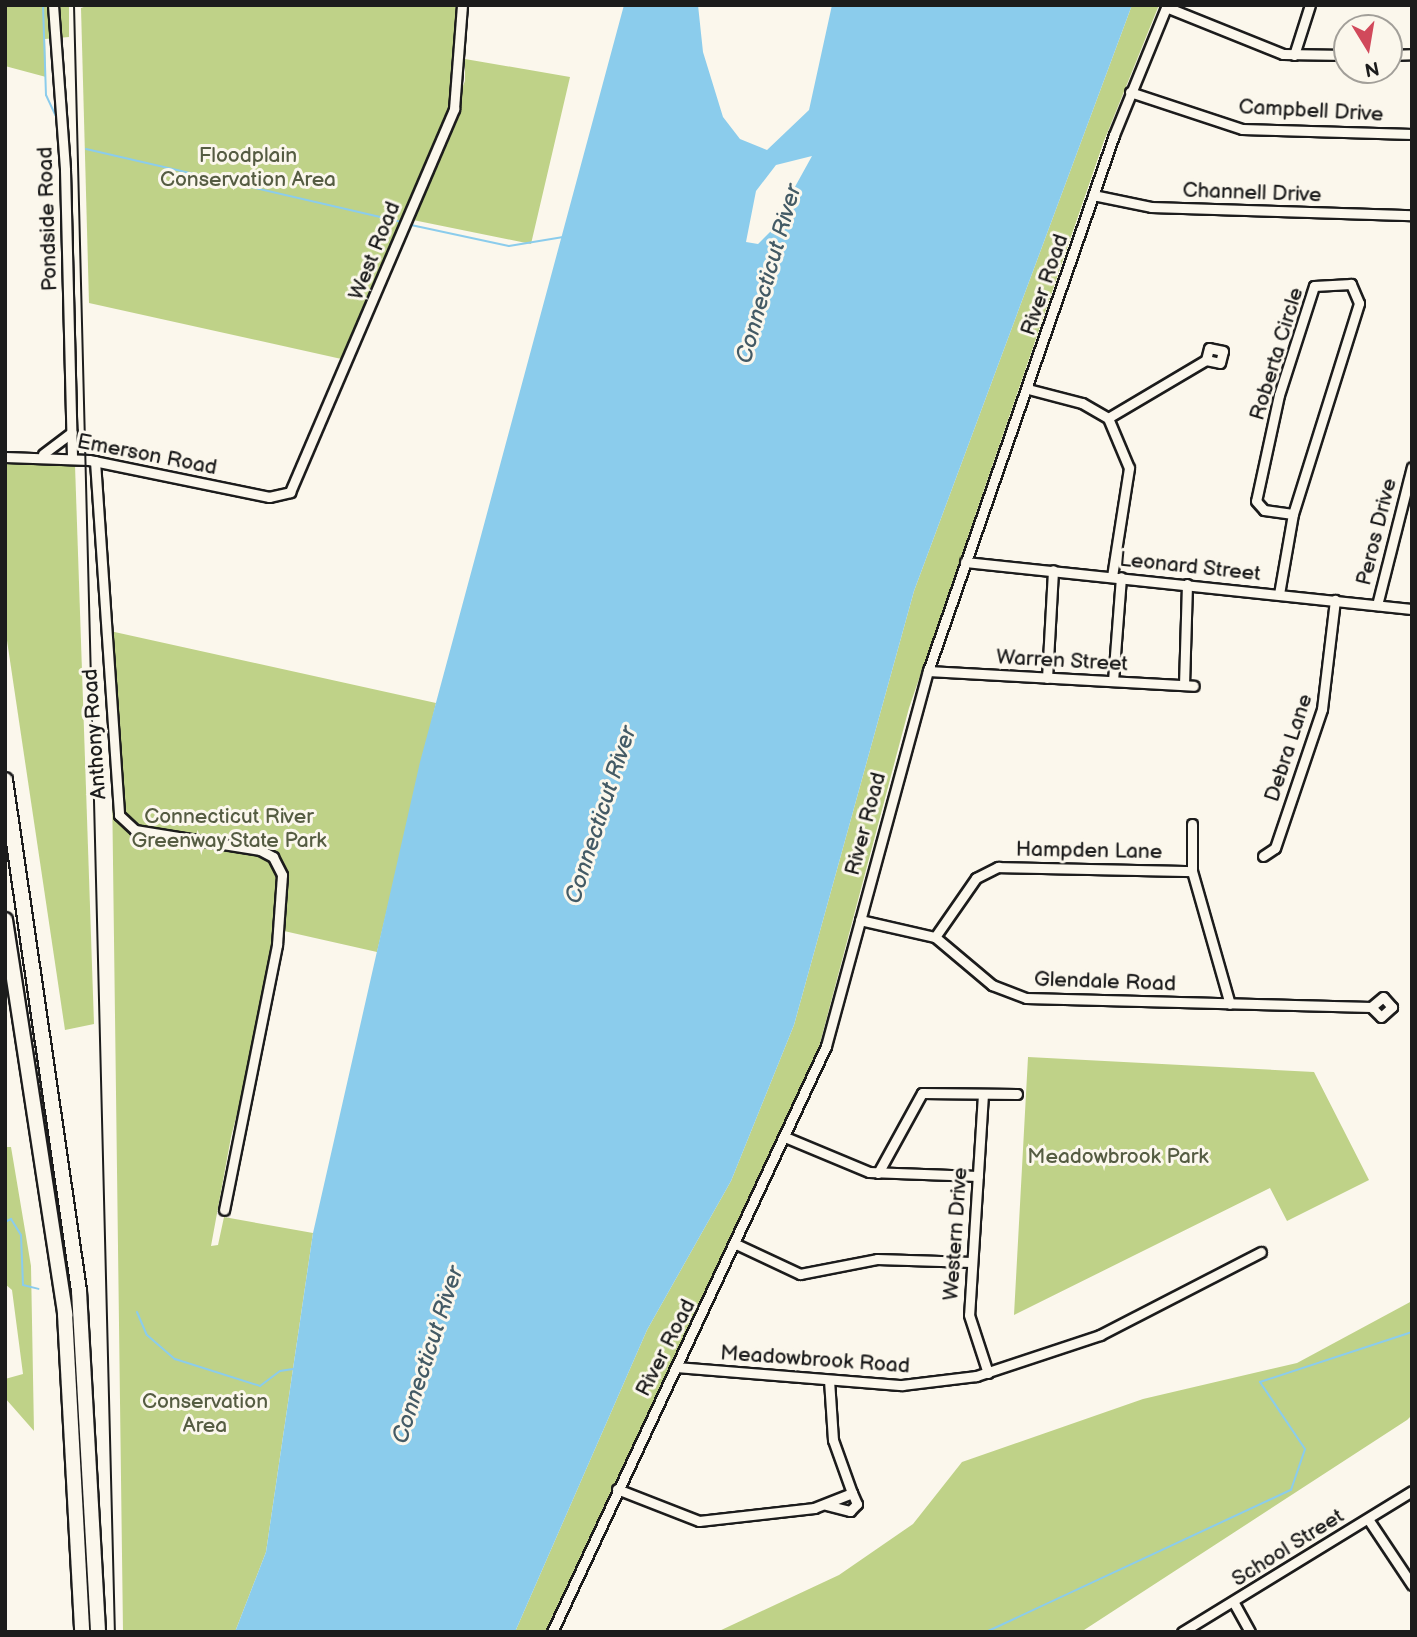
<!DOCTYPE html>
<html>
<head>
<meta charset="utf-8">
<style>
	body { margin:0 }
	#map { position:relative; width:1417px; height:1637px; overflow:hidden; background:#fbf7ec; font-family:"Balsamiq Sans",sans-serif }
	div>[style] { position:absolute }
	.green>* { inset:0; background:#bfd288 }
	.water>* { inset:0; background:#8bccec }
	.stream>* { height:2px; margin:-1px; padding:0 1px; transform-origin:1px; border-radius:1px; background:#8bccec }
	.roads { filter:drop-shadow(2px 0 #1c1c1c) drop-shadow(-2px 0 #1c1c1c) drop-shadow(0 2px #1c1c1c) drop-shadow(0 -2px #1c1c1c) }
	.minor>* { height:9px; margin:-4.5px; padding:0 4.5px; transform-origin:4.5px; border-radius:4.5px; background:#fbf7ec }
	.highway>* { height:14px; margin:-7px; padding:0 7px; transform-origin:7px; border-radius:7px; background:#fbf7ec }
	.rail>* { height:2px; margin:-1px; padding:0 1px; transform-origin:1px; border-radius:1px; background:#1c1c1c }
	span { translate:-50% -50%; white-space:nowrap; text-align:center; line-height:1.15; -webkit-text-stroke:6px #fbf7ec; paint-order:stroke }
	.street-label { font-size:21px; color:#1c1c1c }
	.park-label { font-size:21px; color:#555c42 }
	.water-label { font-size:23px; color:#435a65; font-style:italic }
	.frame { position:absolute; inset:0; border:7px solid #1c1c1c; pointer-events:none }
	.north { position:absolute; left:1333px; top:14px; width:70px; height:70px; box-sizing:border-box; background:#fbf7ec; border:2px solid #a29f99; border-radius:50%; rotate:169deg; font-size:19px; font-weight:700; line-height:28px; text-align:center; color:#1c1c1c }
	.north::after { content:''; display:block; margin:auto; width:24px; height:32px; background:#d1495b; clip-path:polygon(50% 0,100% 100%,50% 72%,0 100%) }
</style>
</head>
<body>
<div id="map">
	<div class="green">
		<div style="clip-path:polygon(5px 5px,69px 5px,69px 37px,45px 39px,46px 77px,5px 66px)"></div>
		<div style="clip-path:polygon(89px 5px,460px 5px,461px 80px,346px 360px,89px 303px,81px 8px)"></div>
		<div style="clip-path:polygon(1132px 5px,1159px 5px,1104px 141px,909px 708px,819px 1047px,545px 1632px,515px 1632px,647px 1330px,731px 1181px,794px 1025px,914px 591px)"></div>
		<div style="clip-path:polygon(465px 59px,570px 77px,531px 244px,408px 219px,465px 81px)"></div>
		<div style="clip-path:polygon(5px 455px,75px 465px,94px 1024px,65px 1030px,5px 627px)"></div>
		<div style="clip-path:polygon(110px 631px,436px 703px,377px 952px,284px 931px,231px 1137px,211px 1246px,218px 1245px,224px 1217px,313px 1233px,266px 1552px,235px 1632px,123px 1632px)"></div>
		<div style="clip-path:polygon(1028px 1057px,1314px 1072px,1369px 1180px,1287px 1221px,1270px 1188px,1014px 1315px)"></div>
		<div style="clip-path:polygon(5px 1147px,11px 1147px,31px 1266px,34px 1431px,5px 1398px,5px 1379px,23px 1374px,12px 1290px,5px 1284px)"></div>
		<div style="clip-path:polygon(1412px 1301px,1412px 1415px,1407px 1420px,1081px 1632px,717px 1632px,839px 1575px,913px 1524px,962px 1462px,1143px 1399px,1297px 1363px)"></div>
	</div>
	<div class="water">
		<div style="clip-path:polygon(evenodd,624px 5px,698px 5px,703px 52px,723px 117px,740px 139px,767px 150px,809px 110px,832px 5px,1132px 5px,914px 591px,794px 1025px,731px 1181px,647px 1330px,515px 1632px,235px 1632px,266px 1552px,313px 1233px,420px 762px,624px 5px,812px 156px,770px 232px,758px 244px,746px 242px,756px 191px,776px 165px,812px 156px)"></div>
	</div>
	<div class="stream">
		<div style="left:43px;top:5px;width:90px;rotate:88.1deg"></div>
		<div style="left:46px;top:95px;width:26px;rotate:65deg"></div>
		<div style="left:86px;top:149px;width:323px;rotate:13deg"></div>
		<div style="left:411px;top:225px;width:100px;rotate:12.1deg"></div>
		<div style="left:509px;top:246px;width:55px;rotate:-9.5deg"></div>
		<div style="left:5px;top:1222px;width:7px;rotate:-27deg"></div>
		<div style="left:11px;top:1219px;width:19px;rotate:58deg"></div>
		<div style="left:21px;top:1235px;width:50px;rotate:87.7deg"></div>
		<div style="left:23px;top:1285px;width:16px;rotate:14deg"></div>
		<div style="left:137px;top:1312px;width:25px;rotate:67deg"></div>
		<div style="left:147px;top:1335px;width:37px;rotate:41deg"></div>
		<div style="left:175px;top:1359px;width:89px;rotate:17.6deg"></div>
		<div style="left:260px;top:1386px;width:25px;rotate:-37deg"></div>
		<div style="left:280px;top:1371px;width:18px;rotate:-9deg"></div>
		<div style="left:986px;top:1632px;width:336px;rotate:-25deg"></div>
		<div style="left:1291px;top:1490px;width:43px;rotate:-71.1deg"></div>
		<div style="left:1305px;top:1449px;width:81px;rotate:-123.9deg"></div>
		<div style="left:1260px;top:1382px;width:160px;rotate:-18.2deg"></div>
	</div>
	<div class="roads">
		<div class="minor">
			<div style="left:53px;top:5px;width:165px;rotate:85.8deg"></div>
			<div style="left:65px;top:170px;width:288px;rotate:88.6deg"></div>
			<div style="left:1166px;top:7px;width:126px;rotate:21.9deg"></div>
			<div style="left:1283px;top:54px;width:64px;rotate:0.9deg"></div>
			<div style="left:1294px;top:55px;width:52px;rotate:-72.3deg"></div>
			<div style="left:1389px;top:55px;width:23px;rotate:-2deg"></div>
			<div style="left:1130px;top:92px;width:118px;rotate:18.3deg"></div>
			<div style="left:1242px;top:129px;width:170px;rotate:1.7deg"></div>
			<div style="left:1093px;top:195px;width:59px;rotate:11.7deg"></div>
			<div style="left:1151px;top:207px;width:261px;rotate:1.8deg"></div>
			<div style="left:1028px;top:389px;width:56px;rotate:14.5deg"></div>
			<div style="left:1082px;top:403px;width:30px;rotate:30deg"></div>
			<div style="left:1108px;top:418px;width:114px;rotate:-30.6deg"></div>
			<div style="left:1206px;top:360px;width:14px;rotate:12deg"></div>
			<div style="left:1220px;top:363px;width:12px;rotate:-76deg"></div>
			<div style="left:1223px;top:351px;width:14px;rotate:-168deg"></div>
			<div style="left:1209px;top:348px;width:12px;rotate:104deg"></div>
			<div style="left:1108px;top:418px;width:54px;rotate:67.2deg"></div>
			<div style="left:1129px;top:468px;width:109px;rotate:98.9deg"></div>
			<div style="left:43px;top:454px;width:36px;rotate:-37deg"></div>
			<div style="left:5px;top:457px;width:84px;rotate:2deg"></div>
			<div style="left:89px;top:460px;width:184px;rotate:11.6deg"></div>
			<div style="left:269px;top:497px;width:22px;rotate:-13deg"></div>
			<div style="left:290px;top:492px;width:417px;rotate:-66.8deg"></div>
			<div style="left:454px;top:109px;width:104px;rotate:-85.6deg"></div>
			<div style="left:95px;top:461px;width:355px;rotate:86.1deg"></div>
			<div style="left:119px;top:815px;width:22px;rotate:43deg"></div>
			<div style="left:135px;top:830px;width:127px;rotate:9.1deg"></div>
			<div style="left:260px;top:850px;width:15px;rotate:28deg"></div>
			<div style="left:273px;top:857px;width:20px;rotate:63deg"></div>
			<div style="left:282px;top:875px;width:70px;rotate:94.1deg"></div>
			<div style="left:277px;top:945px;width:270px;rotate:101.3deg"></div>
			<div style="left:965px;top:562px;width:449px;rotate:6deg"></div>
			<div style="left:1279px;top:594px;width:81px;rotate:-80.1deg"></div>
			<div style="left:1293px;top:514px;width:221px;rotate:-72.6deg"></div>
			<div style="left:1359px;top:303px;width:21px;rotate:-113deg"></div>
			<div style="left:1351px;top:284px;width:37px;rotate:177deg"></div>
			<div style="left:1314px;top:286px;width:114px;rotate:107.8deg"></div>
			<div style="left:1279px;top:395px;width:108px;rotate:102.2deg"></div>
			<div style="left:1256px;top:501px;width:12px;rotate:48deg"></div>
			<div style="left:1264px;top:510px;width:29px;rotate:8deg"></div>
			<div style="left:1377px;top:605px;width:142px;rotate:-75.8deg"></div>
			<div style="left:928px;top:671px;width:266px;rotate:3.2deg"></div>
			<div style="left:1047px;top:678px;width:108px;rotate:-86.8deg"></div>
			<div style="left:1113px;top:681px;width:104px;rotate:-85.6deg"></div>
			<div style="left:1184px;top:685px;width:101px;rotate:-88.3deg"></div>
			<div style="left:1192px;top:824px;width:47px;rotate:90deg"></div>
			<div style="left:1192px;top:871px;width:138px;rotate:74.1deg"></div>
			<div style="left:1263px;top:856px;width:14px;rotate:-34deg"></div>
			<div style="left:1275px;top:848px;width:147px;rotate:-71.3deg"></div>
			<div style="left:1322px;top:709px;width:110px;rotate:-83.2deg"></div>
			<div style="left:860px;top:920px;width:77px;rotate:12.8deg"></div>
			<div style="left:935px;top:937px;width:75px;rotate:40.1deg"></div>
			<div style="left:992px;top:985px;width:36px;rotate:21deg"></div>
			<div style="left:1026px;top:998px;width:345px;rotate:1.5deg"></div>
			<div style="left:1371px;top:1007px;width:14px;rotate:45deg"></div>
			<div style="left:1381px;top:1017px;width:15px;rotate:-42deg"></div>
			<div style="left:1392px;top:1007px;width:13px;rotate:-132deg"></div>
			<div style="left:1383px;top:997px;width:16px;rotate:140deg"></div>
			<div style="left:935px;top:937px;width:72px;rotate:-55.2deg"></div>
			<div style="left:976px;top:878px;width:25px;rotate:-27deg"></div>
			<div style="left:998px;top:867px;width:194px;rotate:1.2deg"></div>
			<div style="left:983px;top:1094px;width:221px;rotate:93.6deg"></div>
			<div style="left:969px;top:1315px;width:61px;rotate:71.9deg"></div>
			<div style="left:785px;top:1137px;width:91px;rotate:22.6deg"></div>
			<div style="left:869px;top:1172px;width:109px;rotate:2.1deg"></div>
			<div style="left:878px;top:1173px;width:91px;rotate:-61.2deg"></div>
			<div style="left:922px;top:1093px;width:95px;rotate:0.6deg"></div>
			<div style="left:736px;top:1244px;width:71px;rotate:25.1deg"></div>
			<div style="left:800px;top:1274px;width:78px;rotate:-11deg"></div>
			<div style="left:877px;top:1259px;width:95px;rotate:1.8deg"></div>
			<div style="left:676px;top:1367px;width:227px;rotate:4.6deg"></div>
			<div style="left:902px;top:1385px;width:75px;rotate:-6.9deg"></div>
			<div style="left:976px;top:1376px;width:131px;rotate:-18.3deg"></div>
			<div style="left:1100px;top:1335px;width:181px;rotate:-27.3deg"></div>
			<div style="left:617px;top:1489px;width:88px;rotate:21.3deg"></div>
			<div style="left:699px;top:1521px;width:116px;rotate:-6.4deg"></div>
			<div style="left:814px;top:1508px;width:41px;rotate:-21.5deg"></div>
			<div style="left:852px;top:1493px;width:56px;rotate:-109.7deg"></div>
			<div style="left:833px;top:1440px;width:60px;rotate:-93.8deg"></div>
			<div style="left:826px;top:1505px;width:25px;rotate:14deg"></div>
			<div style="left:850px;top:1511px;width:10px;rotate:-45deg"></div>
			<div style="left:857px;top:1504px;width:12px;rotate:-114deg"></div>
			<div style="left:1368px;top:1519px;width:79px;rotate:56.3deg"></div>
			<div style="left:1234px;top:1603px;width:33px;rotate:61deg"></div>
			<div style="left:552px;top:1632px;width:647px;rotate:-64.94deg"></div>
			<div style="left:826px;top:1046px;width:389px;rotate:-74.8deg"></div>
			<div style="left:928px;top:671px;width:567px;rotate:-70.86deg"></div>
			<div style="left:1114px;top:135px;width:140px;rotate:-67.8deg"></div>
			<div style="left:1182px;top:1632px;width:270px;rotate:-31.5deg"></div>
		</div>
		<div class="highway">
			<div style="left:5px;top:780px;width:516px;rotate:81.76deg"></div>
			<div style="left:79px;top:1291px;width:342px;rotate:86.8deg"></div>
			<div style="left:5px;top:920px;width:399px;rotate:81.3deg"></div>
			<div style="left:65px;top:1314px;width:318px;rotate:86.9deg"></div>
		</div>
	</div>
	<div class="rail">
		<div style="left:74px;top:5px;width:1628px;rotate:88.56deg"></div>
	</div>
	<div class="street-label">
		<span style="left:1311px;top:111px;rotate:3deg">Campbell Drive</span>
		<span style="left:1252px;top:193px;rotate:2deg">Channell Drive</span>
		<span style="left:48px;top:219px;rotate:-92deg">Pondside Road</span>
		<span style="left:375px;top:251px;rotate:-68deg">West Road</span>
		<span style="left:1045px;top:285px;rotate:-71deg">River Road</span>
		<span style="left:1277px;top:354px;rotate:-73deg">Roberta Circle</span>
		<span style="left:147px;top:455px;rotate:11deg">Emerson Road</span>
		<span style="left:1377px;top:532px;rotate:-76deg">Peros Drive</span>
		<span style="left:1190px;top:567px;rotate:6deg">Leonard Street</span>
		<span style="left:1062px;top:661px;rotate:3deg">Warren Street</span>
		<span style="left:95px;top:734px;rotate:-94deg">Anthony Road</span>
		<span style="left:1289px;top:748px;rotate:-72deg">Debra Lane</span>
		<span style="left:866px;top:824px;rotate:-75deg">River Road</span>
		<span style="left:1089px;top:851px;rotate:1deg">Hampden Lane</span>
		<span style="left:1105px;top:982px;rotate:2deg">Glendale Road</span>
		<span style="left:956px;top:1234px;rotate:-86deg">Western Drive</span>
		<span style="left:666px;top:1348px;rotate:-63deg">River Road</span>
		<span style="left:815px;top:1360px;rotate:4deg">Meadowbrook Road</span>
		<span style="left:1288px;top:1548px;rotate:-32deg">School Street</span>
	</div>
	<div class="park-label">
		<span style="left:248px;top:168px">Floodplain<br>Conservation Area</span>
		<span style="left:229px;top:829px">Connecticut River<br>Greenway State Park</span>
		<span style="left:1118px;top:1157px">Meadowbrook Park</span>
		<span style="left:205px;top:1414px">Conservation<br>Area</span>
	</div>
	<div class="water-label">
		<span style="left:769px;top:274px;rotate:-74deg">Connecticut River</span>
		<span style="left:601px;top:815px;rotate:-72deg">Connecticut River</span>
		<span style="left:428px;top:1355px;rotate:-72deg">Connecticut River</span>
	</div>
	<div class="frame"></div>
	<div class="north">N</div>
</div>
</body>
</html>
